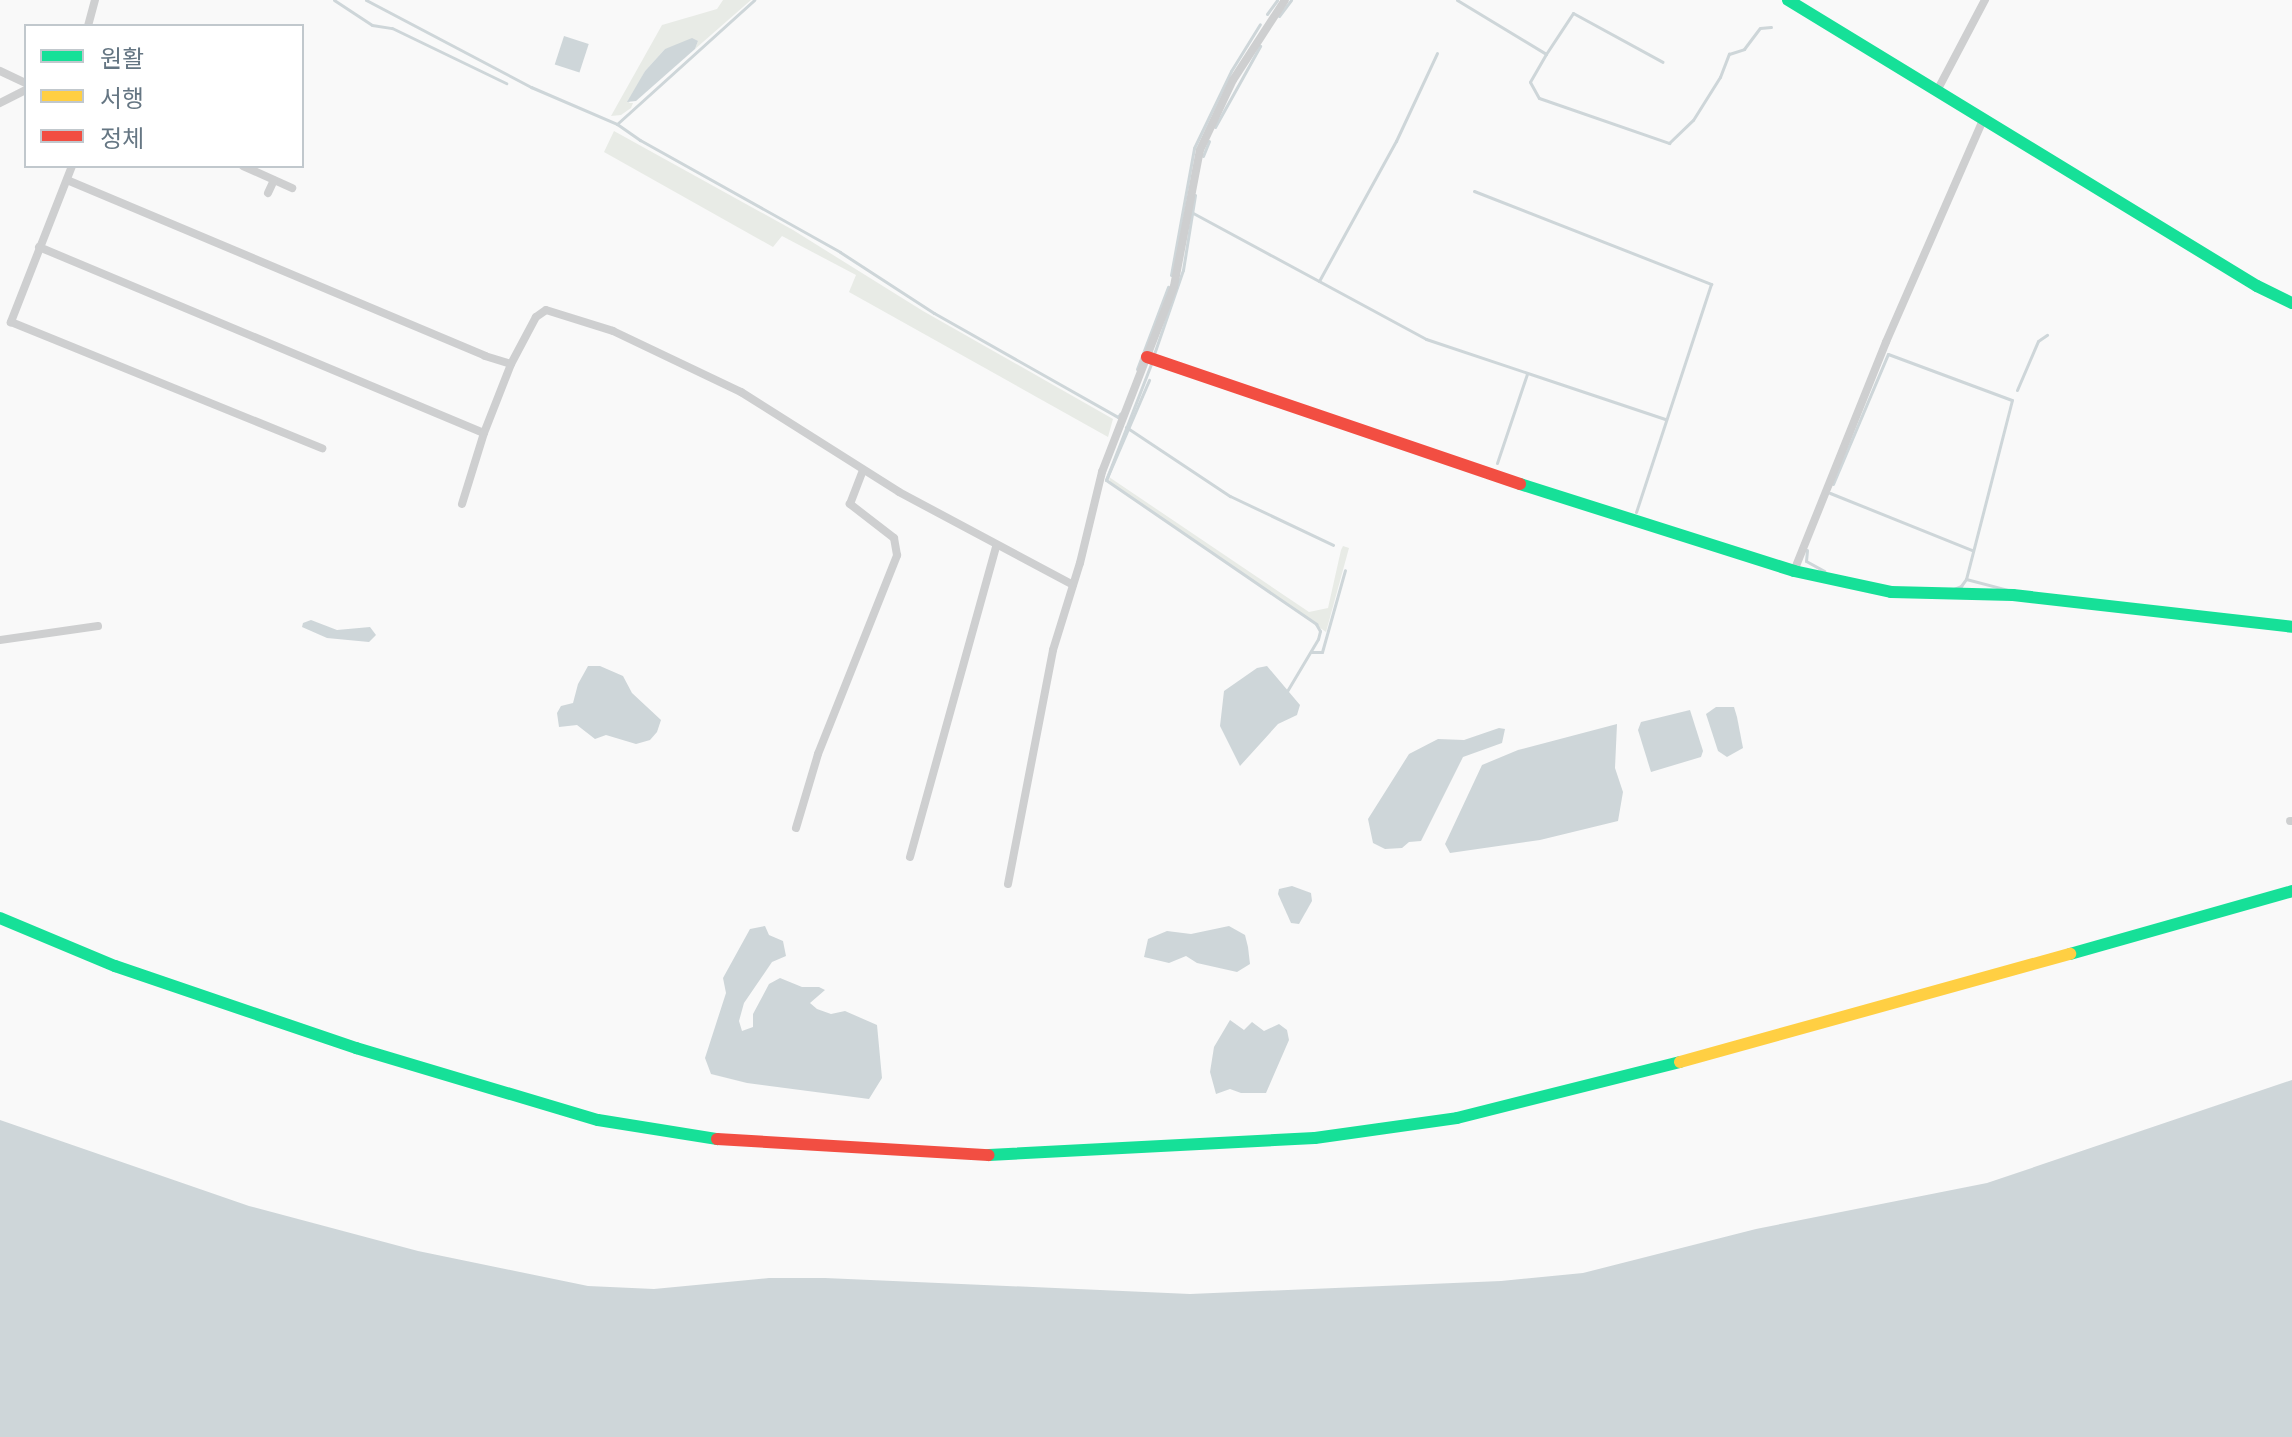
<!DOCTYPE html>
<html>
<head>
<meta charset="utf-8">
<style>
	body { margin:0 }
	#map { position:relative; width:2292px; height:1437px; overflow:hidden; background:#f9f9f9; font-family:"Fira Sans","Noto Sans KR",sans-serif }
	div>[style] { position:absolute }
	.green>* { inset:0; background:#e8ebe6 }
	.water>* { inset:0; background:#ced6d9; transform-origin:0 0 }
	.stream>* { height:3px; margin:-1.5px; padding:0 1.5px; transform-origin:1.5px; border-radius:1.5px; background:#ced6d9 }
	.street>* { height:8px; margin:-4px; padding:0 4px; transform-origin:4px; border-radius:4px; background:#cecfd0 }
	.fast>* { height:12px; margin:-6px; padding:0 6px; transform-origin:6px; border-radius:6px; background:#16e098 }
	.slow>* { height:12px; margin:-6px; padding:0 6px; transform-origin:6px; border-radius:6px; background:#ffcf43 }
	.jam>* { height:12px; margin:-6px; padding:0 6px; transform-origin:6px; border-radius:6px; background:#f24e42 }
	span { translate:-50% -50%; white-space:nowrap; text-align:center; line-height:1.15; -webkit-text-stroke:8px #fff; paint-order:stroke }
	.legend { position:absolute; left:24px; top:24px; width:280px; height:144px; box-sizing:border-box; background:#fff; border:2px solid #c1c8cd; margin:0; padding:10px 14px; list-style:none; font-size:24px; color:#657683 }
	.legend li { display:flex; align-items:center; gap:16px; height:40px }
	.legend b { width:40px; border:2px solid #c1c8cd }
</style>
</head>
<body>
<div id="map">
	<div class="green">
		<div style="clip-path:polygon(723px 0,751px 0,695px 49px,698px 41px,665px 49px,645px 71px,629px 103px,633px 103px,631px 108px,621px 115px,611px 116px,662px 25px,717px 9px)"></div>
		<div style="clip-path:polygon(614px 131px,793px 230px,923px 311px,1113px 419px,1108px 437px,849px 292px,856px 275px,782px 236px,773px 247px,604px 152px)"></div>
		<div style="clip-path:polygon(1109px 477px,1309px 612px,1328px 608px,1341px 550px,1343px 546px,1349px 548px,1326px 632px,1110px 483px)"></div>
	</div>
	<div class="water">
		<div style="left:564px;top:36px;width:26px;height:30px;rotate:18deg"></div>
		<div style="clip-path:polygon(692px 38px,698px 41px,695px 49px,636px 101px,627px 102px,645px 71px,665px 49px)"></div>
		<div style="clip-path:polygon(311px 620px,337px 630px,370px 627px,376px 635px,369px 642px,327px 638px,302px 627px,303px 623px)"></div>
		<div style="clip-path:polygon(588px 666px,600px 666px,623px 676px,632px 693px,661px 720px,657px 732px,650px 740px,636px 744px,606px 735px,595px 739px,577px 725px,559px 727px,557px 713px,561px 706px,573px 703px,578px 684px)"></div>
		<div style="clip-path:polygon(1267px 666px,1300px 705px,1297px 715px,1278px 724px,1240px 766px,1220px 726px,1224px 691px,1257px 668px)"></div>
		<div style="clip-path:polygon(1716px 707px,1734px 707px,1737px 717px,1743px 748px,1727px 757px,1718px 751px,1706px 714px)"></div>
		<div style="clip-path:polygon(1690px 710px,1703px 751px,1701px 757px,1651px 772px,1638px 730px,1641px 722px)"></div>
		<div style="clip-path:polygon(1617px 724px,1615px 768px,1623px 792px,1618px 821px,1540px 840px,1450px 853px,1445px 844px,1482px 765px,1518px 750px)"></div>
		<div style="clip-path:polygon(1499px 728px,1505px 729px,1502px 743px,1463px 757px,1421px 841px,1409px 842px,1402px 848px,1385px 849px,1373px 843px,1368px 819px,1409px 754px,1438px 739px,1464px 740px)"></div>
		<div style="clip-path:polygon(1292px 886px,1311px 893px,1312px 901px,1299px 924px,1291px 923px,1278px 894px,1279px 889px)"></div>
		<div style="clip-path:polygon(765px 926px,769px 935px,783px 941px,786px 956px,772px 962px,744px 1003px,739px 1021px,742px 1031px,753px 1027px,753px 1014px,769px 984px,780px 978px,802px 987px,819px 987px,825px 990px,810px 1003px,817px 1009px,831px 1014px,845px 1011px,877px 1025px,882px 1078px,869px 1099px,747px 1083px,711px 1074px,705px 1058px,726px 993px,723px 978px,750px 929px)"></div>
		<div style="clip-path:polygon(1229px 926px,1245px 935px,1248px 947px,1250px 964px,1237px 972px,1197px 963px,1186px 956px,1169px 963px,1144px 957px,1148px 939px,1167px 931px,1191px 934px)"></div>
		<div style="clip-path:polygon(1230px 1020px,1244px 1030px,1252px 1022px,1264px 1031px,1279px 1024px,1287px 1030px,1289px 1040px,1266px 1093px,1241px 1093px,1230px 1089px,1216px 1094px,1210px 1072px,1214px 1047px)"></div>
		<div style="clip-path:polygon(2292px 1080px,2292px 1437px,0 1437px,0 1120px,249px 1206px,418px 1251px,588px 1286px,654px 1289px,769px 1278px,825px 1278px,1190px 1294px,1501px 1281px,1583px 1273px,1756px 1229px,1987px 1183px)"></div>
	</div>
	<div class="stream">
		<div style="left:334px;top:0;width:45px;rotate:33.3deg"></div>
		<div style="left:372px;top:25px;width:20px;rotate:9deg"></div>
		<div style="left:392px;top:28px;width:127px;rotate:25.8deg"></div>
		<div style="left:366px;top:0;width:187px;rotate:27.8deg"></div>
		<div style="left:531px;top:87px;width:94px;rotate:23.3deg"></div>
		<div style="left:617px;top:124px;width:185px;rotate:-42.1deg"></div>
		<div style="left:1457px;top:0;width:104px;rotate:31.2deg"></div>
		<div style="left:1546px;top:54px;width:49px;rotate:-56.6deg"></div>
		<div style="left:1573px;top:13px;width:102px;rotate:28.6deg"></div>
		<div style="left:1267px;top:14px;width:17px;rotate:-54deg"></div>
		<div style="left:1279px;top:16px;width:20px;rotate:-53deg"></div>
		<div style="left:1546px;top:54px;width:32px;rotate:120deg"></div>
		<div style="left:1530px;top:82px;width:18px;rotate:61deg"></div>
		<div style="left:1539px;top:98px;width:138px;rotate:19.1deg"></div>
		<div style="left:1669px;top:143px;width:33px;rotate:-44deg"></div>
		<div style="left:1693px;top:120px;width:51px;rotate:-57.9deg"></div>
		<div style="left:1720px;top:77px;width:25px;rotate:-69deg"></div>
		<div style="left:1729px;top:54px;width:16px;rotate:-18deg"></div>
		<div style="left:1744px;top:49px;width:26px;rotate:-53deg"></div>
		<div style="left:1760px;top:28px;width:11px;rotate:-5deg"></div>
		<div style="left:617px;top:124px;width:28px;rotate:35deg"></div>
		<div style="left:640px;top:140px;width:229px;rotate:29.2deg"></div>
		<div style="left:840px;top:252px;width:112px;rotate:33deg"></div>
		<div style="left:934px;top:313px;width:211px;rotate:29.5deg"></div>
		<div style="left:1118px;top:417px;width:4px;rotate:-56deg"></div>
		<div style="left:1215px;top:127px;width:93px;rotate:-60.9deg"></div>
		<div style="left:1203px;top:156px;width:16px;rotate:-68deg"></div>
		<div style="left:1474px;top:191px;width:255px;rotate:21.4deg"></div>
		<div style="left:1711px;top:284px;width:240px;rotate:108.2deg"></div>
		<div style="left:1193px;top:213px;width:265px;rotate:28.4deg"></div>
		<div style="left:1426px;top:339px;width:252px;rotate:18.5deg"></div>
		<div style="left:1171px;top:275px;width:129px;rotate:-79.7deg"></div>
		<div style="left:1194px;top:148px;width:85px;rotate:-64.3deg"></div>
		<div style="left:1231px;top:71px;width:55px;rotate:-58.3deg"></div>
		<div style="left:1319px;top:281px;width:160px;rotate:-61.2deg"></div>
		<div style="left:1396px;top:141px;width:97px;rotate:-65deg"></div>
		<div style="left:1153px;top:357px;width:92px;rotate:-71deg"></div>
		<div style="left:1183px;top:270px;width:76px;rotate:-80.9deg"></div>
		<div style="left:1151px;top:364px;width:124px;rotate:111.2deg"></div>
		<div style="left:1106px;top:480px;width:255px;rotate:34.4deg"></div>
		<div style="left:1316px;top:624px;width:8px;rotate:60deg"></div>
		<div style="left:1320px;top:631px;width:8px;rotate:104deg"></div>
		<div style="left:1318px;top:639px;width:61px;rotate:120.8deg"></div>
		<div style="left:1137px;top:369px;width:88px;rotate:-69.3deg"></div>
		<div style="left:2017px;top:390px;width:53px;rotate:-66.8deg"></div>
		<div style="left:2038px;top:341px;width:11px;rotate:-34deg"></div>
		<div style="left:1126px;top:427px;width:125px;rotate:33.6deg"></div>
		<div style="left:1230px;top:496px;width:114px;rotate:25.4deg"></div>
		<div style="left:1497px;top:463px;width:94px;rotate:-71.4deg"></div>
		<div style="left:1106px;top:480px;width:109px;rotate:-66.7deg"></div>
		<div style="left:1833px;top:484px;width:141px;rotate:-67.1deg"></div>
		<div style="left:1888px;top:354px;width:132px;rotate:20.4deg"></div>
		<div style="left:2012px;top:400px;width:185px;rotate:104.4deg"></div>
		<div style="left:1830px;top:493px;width:153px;rotate:21.9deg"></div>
		<div style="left:1807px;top:550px;width:11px;rotate:95deg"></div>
		<div style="left:1806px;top:561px;width:21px;rotate:29deg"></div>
		<div style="left:1954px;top:589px;width:8px;rotate:-23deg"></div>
		<div style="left:1961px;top:586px;width:9px;rotate:-54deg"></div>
		<div style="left:1966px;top:579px;width:43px;rotate:14.7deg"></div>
		<div style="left:1311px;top:652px;width:11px"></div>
		<div style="left:1322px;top:652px;width:85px;rotate:-74.3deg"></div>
	</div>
	<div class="street">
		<div style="left:88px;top:26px;width:27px;rotate:-75deg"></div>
		<div style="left:0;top:71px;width:29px;rotate:25deg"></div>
		<div style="left:1938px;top:89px;width:101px;rotate:-62.2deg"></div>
		<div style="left:0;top:103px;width:29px;rotate:-27deg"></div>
		<div style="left:72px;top:166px;width:168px;rotate:111.4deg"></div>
		<div style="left:11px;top:322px;width:336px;rotate:22.1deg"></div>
		<div style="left:243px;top:166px;width:54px;rotate:24.2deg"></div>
		<div style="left:67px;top:180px;width:454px;rotate:22.8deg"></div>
		<div style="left:485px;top:356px;width:27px;rotate:17deg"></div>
		<div style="left:268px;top:193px;width:14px;rotate:-65deg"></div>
		<div style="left:39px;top:247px;width:482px;rotate:22.7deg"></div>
		<div style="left:462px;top:504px;width:74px;rotate:-72.8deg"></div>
		<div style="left:484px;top:433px;width:74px;rotate:-68.6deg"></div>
		<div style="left:511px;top:364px;width:53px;rotate:-62deg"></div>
		<div style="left:536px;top:317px;width:12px;rotate:-35deg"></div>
		<div style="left:546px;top:310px;width:70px;rotate:17.4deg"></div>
		<div style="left:613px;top:331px;width:142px;rotate:25.5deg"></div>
		<div style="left:741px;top:392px;width:187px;rotate:32.3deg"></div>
		<div style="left:899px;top:492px;width:197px;rotate:28.1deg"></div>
		<div style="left:1794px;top:571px;width:247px;rotate:-68.1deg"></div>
		<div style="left:1886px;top:342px;width:244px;rotate:-66.4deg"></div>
		<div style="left:0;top:640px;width:99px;rotate:-8.1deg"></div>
		<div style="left:2290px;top:821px;width:2px"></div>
		<div style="left:796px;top:828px;width:77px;rotate:-73.4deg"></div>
		<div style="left:818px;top:754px;width:214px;rotate:-68.3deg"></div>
		<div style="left:897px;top:555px;width:17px;rotate:-100deg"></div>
		<div style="left:894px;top:538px;width:56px;rotate:-142.3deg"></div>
		<div style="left:850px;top:504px;width:36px;rotate:-69deg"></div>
		<div style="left:910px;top:857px;width:322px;rotate:-74.5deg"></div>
		<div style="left:1008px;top:884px;width:238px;rotate:-79.1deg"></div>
		<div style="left:1053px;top:650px;width:91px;rotate:-72.8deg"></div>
		<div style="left:1080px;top:563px;width:94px;rotate:-76.4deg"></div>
		<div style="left:1102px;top:472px;width:199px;rotate:-68.8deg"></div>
		<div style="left:1174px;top:286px;width:138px;rotate:-79.2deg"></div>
		<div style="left:1200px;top:150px;width:77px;rotate:-64.8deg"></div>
		<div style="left:1233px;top:80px;width:95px;rotate:-57deg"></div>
	</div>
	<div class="fast">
		<div style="left:1788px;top:0;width:549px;rotate:31.38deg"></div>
		<div style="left:2257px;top:286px;width:39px;rotate:26deg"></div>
		<div style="left:1520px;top:484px;width:287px;rotate:17.6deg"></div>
		<div style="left:1794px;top:571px;width:99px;rotate:12.2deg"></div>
		<div style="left:1891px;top:592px;width:122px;rotate:1.4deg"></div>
		<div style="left:2013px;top:595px;width:281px;rotate:6.5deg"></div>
		<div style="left:0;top:918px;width:125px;rotate:22.7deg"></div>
		<div style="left:115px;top:966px;width:255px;rotate:18.8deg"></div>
		<div style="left:356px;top:1048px;width:252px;rotate:16.6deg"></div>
		<div style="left:598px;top:1120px;width:121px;rotate:9.1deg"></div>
		<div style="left:2070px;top:954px;width:231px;rotate:-15.8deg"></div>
		<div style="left:989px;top:1155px;width:326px;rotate:-3deg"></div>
		<div style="left:1315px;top:1138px;width:143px;rotate:-8deg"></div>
		<div style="left:1457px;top:1118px;width:230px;rotate:-14.1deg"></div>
	</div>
	<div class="slow">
		<div style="left:1680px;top:1062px;width:405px;rotate:-15.5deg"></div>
	</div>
	<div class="jam">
		<div style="left:1147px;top:357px;width:394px;rotate:18.8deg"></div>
		<div style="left:717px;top:1139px;width:272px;rotate:3.4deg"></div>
	</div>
	<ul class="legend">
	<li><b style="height:10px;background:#16e098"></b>원활</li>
	<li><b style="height:10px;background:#ffcf43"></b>서행</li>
	<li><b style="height:10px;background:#f24e42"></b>정체</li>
	</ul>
</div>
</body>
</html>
